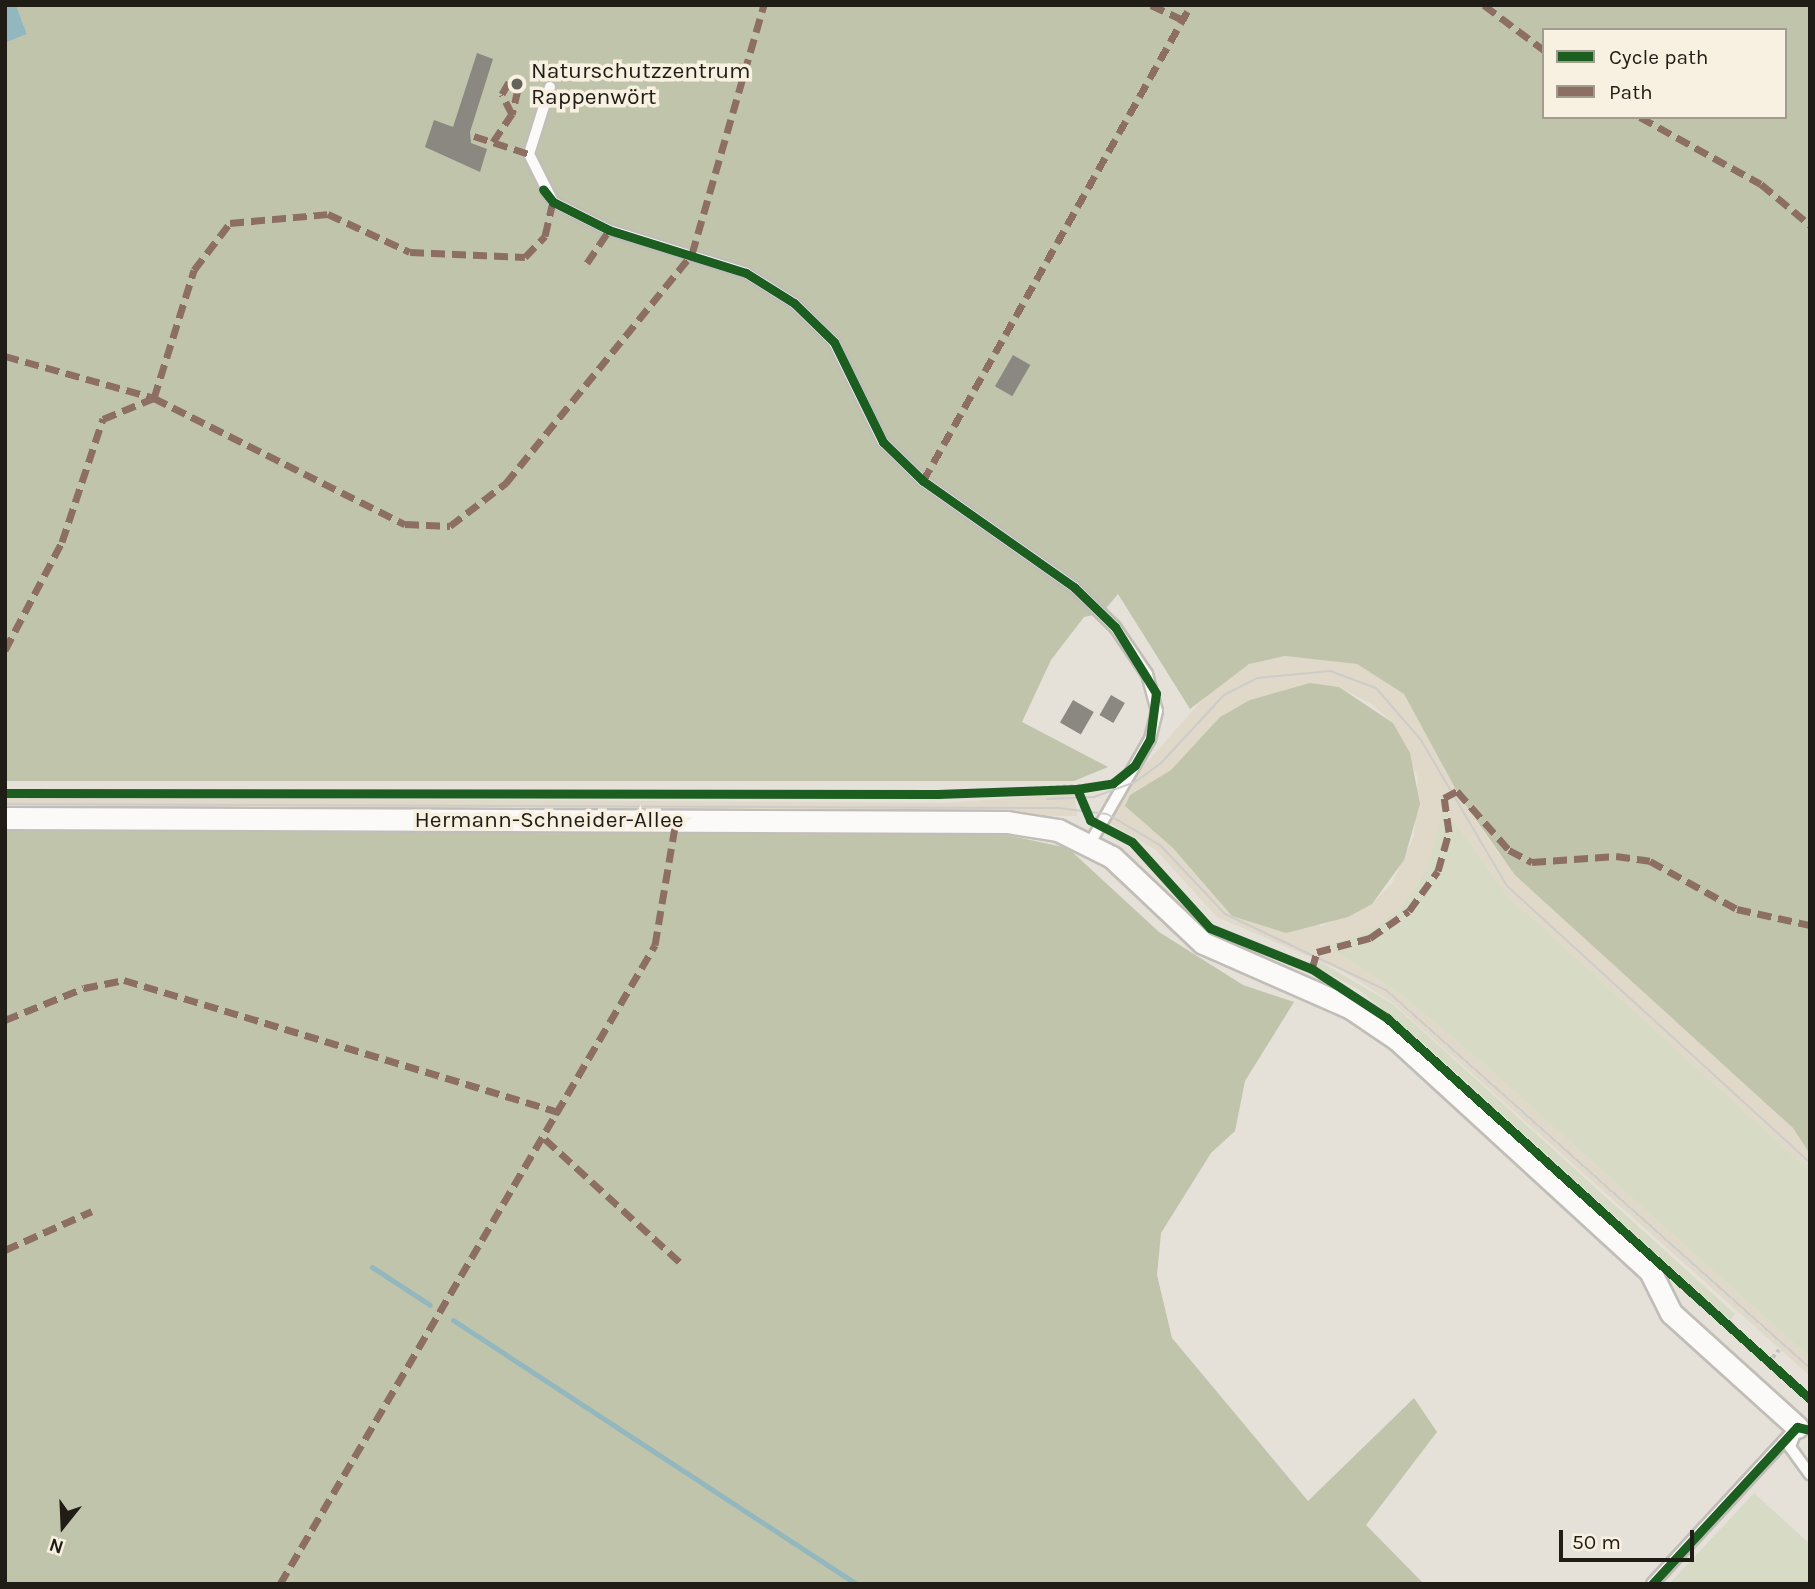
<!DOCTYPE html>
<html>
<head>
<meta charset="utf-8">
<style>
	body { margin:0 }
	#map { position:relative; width:1815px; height:1589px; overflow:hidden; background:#e5e1d9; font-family:Karla,sans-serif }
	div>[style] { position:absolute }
	.built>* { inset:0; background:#e0d8c8 }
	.green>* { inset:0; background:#d7dbc6 }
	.forest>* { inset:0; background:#bfc4aa }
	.water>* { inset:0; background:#93b7be }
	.stream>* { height:5px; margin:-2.5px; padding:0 2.5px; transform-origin:2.5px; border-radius:2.5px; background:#93b7be }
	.building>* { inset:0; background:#8b8882; transform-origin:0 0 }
	.path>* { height:3.5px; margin-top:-1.75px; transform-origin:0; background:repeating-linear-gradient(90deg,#c4c2be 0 3.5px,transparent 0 7px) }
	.roads { filter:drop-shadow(2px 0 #c1bdb7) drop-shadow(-2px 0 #c1bdb7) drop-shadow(0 2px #c1bdb7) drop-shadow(0 -2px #c1bdb7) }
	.service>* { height:10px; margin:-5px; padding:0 5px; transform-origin:5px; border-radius:5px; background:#fbfaf9 }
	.minor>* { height:21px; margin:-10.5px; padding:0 10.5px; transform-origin:10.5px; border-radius:10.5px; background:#fbfaf9 }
	.tram>* { height:2px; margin:-1px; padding:0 1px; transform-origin:1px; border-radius:1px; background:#cdccca }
	.quiet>* { height:7px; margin-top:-3.5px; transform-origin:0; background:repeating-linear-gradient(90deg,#8d6e63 0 14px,transparent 0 21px) }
	.cycleway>* { height:9px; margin:-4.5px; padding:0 4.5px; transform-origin:4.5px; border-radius:4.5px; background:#1b5e20 }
	.dots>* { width:19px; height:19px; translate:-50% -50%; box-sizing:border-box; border:4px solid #f8f0e0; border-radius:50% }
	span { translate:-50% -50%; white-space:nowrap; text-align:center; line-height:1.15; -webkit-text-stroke:7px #f8f0e0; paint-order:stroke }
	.poi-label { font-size:23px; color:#201d17 }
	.left { translate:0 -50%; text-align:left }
	.street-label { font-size:23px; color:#201d17 }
	.frame { position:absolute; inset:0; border:7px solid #201d17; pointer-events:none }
	.legend { position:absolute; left:1542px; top:28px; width:245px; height:91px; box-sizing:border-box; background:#f8f0e0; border:2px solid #a29c90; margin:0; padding:9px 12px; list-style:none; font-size:21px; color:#201d17 }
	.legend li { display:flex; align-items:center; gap:14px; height:35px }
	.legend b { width:35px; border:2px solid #a29c90 }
	.north { position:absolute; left:28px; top:1491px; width:70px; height:70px; -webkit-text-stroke:5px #f8f0e0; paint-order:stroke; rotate:198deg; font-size:19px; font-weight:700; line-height:28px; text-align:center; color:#201d17 }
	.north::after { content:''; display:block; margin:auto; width:24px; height:32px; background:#201d17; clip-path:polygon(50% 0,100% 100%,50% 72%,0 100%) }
	.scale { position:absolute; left:1559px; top:1530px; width:135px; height:32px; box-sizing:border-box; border:4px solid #201d17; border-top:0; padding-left:9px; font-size:21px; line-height:24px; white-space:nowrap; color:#201d17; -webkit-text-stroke:5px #f8f0e0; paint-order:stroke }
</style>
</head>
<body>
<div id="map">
	<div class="built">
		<div style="clip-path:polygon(evenodd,1285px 656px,1357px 664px,1404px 694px,1460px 797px,1498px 853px,1793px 1128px,1810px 1154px,1810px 1171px,1508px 896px,1445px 808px,1427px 869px,1402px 908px,1370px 930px,1327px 946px,1398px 992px,1485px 1065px,1810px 1358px,1810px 1376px,1393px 1003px,1343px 971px,1217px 917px,1156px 850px,1108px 822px,1136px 775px,1216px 684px,1249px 664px,1285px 656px,1310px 683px,1339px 687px,1372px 704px,1393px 723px,1418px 778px,1414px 836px,1392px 883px,1372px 904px,1321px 926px,1173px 848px,1125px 806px,1130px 795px,1171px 770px,1220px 717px,1250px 700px,1310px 683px)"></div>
		<div style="clip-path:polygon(1074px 793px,1077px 816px,5px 812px,5px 797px,948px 803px)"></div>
	</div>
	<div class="green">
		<div style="clip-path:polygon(1444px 807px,1508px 896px,1810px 1171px,1810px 1358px,1485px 1065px,1398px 992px,1327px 946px,1370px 930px,1402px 908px,1427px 869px)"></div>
		<div style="clip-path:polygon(1319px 961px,1393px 1004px,1735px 1314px,1730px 1320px,1421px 1041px,1359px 990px,1317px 967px)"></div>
		<div style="clip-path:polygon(1754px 1493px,1810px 1544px,1810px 1584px,1669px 1584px)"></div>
	</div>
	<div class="forest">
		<div style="clip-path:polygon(evenodd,16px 5px,1810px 5px,1810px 1154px,1793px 1128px,1515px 875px,1460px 797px,1404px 694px,1357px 664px,1285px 656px,1249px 664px,1190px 709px,1118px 594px,1102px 613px,1084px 617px,1051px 660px,1022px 722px,1108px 767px,1074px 781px,5px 781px,5px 43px,27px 34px,16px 5px,1544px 30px,1785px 30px,1785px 117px,1544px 117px,1544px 30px)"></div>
		<div style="clip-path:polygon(1310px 683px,1339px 687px,1393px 723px,1410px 753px,1420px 804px,1404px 860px,1372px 904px,1348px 917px,1286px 933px,1232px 916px,1173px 848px,1125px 806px,1130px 795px,1171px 770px,1220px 717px,1250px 700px)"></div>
		<div style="clip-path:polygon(5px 831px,1006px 835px,1068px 848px,1159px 932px,1243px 985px,1294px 1002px,1245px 1081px,1235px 1131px,1211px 1153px,1161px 1233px,1157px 1275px,1172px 1338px,1308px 1501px,1414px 1398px,1437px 1432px,1366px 1525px,1424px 1584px,5px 1584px)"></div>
	</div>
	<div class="water">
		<div style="clip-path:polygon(5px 5px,16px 5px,27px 34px,5px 43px)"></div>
	</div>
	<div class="stream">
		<div style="left:372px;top:1267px;width:69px;rotate:33.2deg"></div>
		<div style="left:453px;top:1320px;width:482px;rotate:33.2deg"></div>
	</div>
	<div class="building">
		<div style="clip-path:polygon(477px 53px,493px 59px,470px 132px,471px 143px,487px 149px,480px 172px,425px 147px,434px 120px,453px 127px)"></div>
		<div style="left:1013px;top:355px;width:20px;height:36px;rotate:30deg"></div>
		<div style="left:1111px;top:695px;width:16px;height:23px;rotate:30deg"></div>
		<div style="left:1073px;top:700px;width:24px;height:26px;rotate:30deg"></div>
	</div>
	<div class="path">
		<div style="left:1077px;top:789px;width:31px;rotate:68deg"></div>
		<div style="left:5px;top:793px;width:932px;rotate:0.06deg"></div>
		<div style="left:937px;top:794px;width:171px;rotate:-3.3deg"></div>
		<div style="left:1111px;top:830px;width:24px;rotate:30deg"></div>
		<div style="left:1132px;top:842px;width:52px;rotate:47.4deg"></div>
		<div style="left:1680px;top:1286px;width:172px;rotate:41deg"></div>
		<div style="left:1768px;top:1363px;width:17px;rotate:-50deg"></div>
	</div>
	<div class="roads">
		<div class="service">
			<div style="left:550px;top:87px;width:70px;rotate:107.4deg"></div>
			<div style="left:529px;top:154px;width:54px;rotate:63.4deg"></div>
			<div style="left:553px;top:202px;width:63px;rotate:26.6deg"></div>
			<div style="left:609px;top:230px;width:144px;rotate:17.4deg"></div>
			<div style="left:746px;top:273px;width:57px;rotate:32deg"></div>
			<div style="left:794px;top:303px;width:56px;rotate:44.3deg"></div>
			<div style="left:834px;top:342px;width:111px;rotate:63.9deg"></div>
			<div style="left:883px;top:442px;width:56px;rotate:44.3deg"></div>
			<div style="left:923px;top:481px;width:184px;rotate:35.1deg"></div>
			<div style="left:1074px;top:587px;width:57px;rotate:44.3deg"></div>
			<div style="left:1115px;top:627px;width:57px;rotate:55.8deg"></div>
			<div style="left:1147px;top:674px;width:38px;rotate:75deg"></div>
			<div style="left:1157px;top:711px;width:29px;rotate:104deg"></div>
			<div style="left:1150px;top:739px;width:120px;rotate:120deg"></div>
			<div style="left:1795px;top:1433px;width:15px;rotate:110deg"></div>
			<div style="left:1790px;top:1447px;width:34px;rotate:54deg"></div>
			<div style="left:1652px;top:1584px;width:214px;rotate:-47.3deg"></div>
		</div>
		<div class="minor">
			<div style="left:5px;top:818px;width:1002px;rotate:0.23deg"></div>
			<div style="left:1007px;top:822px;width:52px;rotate:8.9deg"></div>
			<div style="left:1058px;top:830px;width:60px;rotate:26.6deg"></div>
			<div style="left:1112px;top:857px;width:125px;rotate:43.4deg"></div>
			<div style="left:1203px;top:943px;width:162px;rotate:23.7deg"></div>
			<div style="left:1351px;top:1008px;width:57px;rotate:34.2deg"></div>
			<div style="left:1398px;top:1040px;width:342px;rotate:42.5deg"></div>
			<div style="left:1650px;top:1271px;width:47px;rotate:63.4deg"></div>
			<div style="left:1671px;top:1313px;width:170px;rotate:42.1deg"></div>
		</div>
	</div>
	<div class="tram">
		<div style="left:1047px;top:799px;width:47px;rotate:-2.4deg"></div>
		<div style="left:1094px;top:797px;width:44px;rotate:-20.1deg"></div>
		<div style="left:1135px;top:782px;width:32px;rotate:-36deg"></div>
		<div style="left:1161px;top:763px;width:93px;rotate:-47.2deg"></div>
		<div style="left:1224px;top:695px;width:37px;rotate:-27deg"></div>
		<div style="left:1257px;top:678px;width:73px;rotate:-5.5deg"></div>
		<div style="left:1330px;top:671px;width:49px;rotate:20.3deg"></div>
		<div style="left:1376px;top:688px;width:69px;rotate:49.1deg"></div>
		<div style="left:1421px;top:740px;width:169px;rotate:59.5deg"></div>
		<div style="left:1507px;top:886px;width:411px;rotate:42.4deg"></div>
		<div style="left:5px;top:804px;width:1054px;rotate:0.22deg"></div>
		<div style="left:1059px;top:808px;width:48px;rotate:7.1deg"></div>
		<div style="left:1107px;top:814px;width:61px;rotate:30.3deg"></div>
		<div style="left:1160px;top:845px;width:95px;rotate:46.7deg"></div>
		<div style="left:1225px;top:914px;width:178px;rotate:25.3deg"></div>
		<div style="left:1386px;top:990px;width:568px;rotate:41.72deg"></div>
	</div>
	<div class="quiet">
		<div style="left:1151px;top:5px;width:35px;rotate:25deg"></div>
		<div style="left:1484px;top:5px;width:75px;rotate:36.9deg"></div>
		<div style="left:1640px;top:117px;width:138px;rotate:29deg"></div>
		<div style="left:1761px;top:184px;width:64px;rotate:39.9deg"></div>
		<div style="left:474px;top:136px;width:58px;rotate:18.1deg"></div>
		<div style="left:493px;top:142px;width:34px;rotate:-56deg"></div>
		<div style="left:512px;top:114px;width:22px;rotate:-117deg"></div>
		<div style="left:502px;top:94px;width:16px;rotate:-60deg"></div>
		<div style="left:510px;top:80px;width:12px;rotate:48deg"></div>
		<div style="left:518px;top:89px;width:26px;rotate:103deg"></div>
		<div style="left:587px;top:263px;width:40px;rotate:-56deg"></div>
		<div style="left:5px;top:356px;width:155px;rotate:15.7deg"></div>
		<div style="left:154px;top:398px;width:281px;rotate:26.7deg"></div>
		<div style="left:405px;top:524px;width:45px;rotate:2.5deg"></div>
		<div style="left:450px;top:526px;width:71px;rotate:-37.5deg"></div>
		<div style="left:506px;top:483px;width:295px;rotate:-50.9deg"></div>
		<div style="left:692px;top:254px;width:259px;rotate:-73.9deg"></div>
		<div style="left:154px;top:398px;width:134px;rotate:-72.6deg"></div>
		<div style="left:194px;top:270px;width:59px;rotate:-52.5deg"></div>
		<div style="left:230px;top:223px;width:98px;rotate:-5.2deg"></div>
		<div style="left:328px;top:214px;width:90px;rotate:24.9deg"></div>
		<div style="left:410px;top:252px;width:115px;rotate:2.5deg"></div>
		<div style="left:525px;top:257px;width:29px;rotate:-46deg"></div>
		<div style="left:545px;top:236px;width:35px;rotate:-77deg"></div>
		<div style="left:923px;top:481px;width:546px;rotate:-60.62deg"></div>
		<div style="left:5px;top:650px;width:122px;rotate:-62.2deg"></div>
		<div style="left:62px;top:542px;width:130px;rotate:-71.6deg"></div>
		<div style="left:103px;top:419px;width:55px;rotate:-22.4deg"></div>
		<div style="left:1312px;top:969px;width:18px;rotate:-74deg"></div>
		<div style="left:1317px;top:952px;width:55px;rotate:-14.8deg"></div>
		<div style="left:1370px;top:938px;width:47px;rotate:-34.7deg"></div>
		<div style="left:1409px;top:911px;width:49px;rotate:-54.1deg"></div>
		<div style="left:1438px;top:871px;width:41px;rotate:-74.2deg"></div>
		<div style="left:1449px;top:832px;width:34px;rotate:-98deg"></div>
		<div style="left:1444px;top:798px;width:15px;rotate:-28deg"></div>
		<div style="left:1457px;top:791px;width:79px;rotate:48.6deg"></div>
		<div style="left:1509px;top:850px;width:26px;rotate:28deg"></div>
		<div style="left:1532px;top:862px;width:84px;rotate:-4.1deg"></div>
		<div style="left:1616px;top:856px;width:34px;rotate:8deg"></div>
		<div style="left:1650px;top:861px;width:99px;rotate:28.9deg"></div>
		<div style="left:1737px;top:909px;width:75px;rotate:12.4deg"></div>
		<div style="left:5px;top:1020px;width:85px;rotate:-22.1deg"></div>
		<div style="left:84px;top:988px;width:41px;rotate:-11.3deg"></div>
		<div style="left:124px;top:980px;width:458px;rotate:16.9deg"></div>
		<div style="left:545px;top:1139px;width:188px;rotate:42.4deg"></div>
		<div style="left:5px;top:1250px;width:95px;rotate:-24.1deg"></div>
		<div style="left:280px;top:1584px;width:741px;rotate:-59.59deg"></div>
		<div style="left:655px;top:945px;width:126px;rotate:-80.4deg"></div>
	</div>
	<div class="cycleway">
		<div style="left:1077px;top:789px;width:34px;rotate:67deg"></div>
		<div style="left:1090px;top:820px;width:47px;rotate:27.6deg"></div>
		<div style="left:1132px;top:842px;width:116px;rotate:47.8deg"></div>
		<div style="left:1210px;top:928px;width:110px;rotate:21.9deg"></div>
		<div style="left:1312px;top:969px;width:90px;rotate:33.2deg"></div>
		<div style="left:1387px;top:1018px;width:569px;rotate:42.01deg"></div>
		<div style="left:5px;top:793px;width:932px;rotate:0.06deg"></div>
		<div style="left:937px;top:794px;width:140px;rotate:-2deg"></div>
		<div style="left:1077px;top:789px;width:36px;rotate:-9deg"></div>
		<div style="left:1113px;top:783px;width:28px;rotate:-39deg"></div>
		<div style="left:1135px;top:765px;width:30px;rotate:-60deg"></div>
		<div style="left:1150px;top:739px;width:46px;rotate:-82.6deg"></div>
		<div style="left:1156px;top:693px;width:78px;rotate:-121.8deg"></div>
		<div style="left:1115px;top:627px;width:57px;rotate:-135.7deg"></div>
		<div style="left:1074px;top:587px;width:184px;rotate:-144.9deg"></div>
		<div style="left:923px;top:481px;width:56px;rotate:-135.7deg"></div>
		<div style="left:883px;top:442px;width:111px;rotate:-116.1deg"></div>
		<div style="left:834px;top:342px;width:56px;rotate:-135.7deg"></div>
		<div style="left:794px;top:303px;width:57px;rotate:-148deg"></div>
		<div style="left:746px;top:273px;width:144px;rotate:-162.6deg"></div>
		<div style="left:609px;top:230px;width:63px;rotate:-153.4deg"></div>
		<div style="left:553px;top:202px;width:16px;rotate:-128deg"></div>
		<div style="left:1652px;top:1584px;width:214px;rotate:-47.3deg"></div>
		<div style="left:1797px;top:1427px;width:13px;rotate:13deg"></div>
	</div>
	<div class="dots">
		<div style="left:517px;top:84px;background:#65625b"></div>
	</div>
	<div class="poi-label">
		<span class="left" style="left:531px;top:84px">Naturschutzzentrum<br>Rappenwört</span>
	</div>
	<div class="street-label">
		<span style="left:549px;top:820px">Hermann-Schneider-Allee</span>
	</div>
	<div class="frame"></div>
	<ul class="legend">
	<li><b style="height:9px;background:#1b5e20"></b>Cycle path</li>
	<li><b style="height:9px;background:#8d6e63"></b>Path</li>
	</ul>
	<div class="north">N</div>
	<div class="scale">50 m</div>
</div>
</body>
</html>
